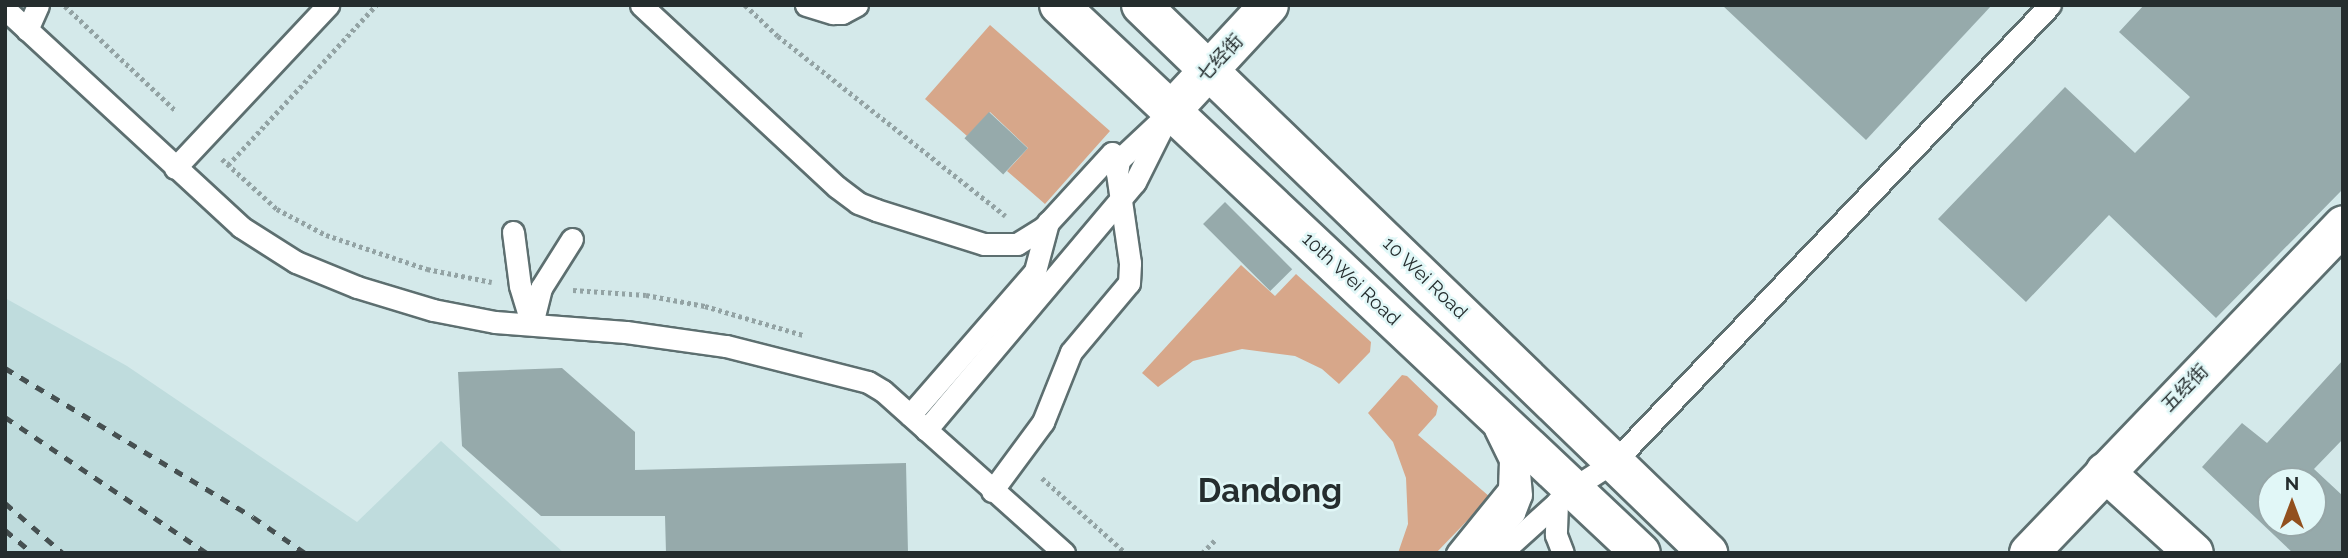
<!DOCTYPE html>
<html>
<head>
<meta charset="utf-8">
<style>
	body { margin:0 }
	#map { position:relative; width:2348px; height:558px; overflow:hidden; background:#d4e9ea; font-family:Raleway,"Noto Sans SC",sans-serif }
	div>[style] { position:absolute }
	.built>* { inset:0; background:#bfdcdd }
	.green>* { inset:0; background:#d7a78a }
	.building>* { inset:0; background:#96aaab; transform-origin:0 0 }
	.path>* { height:4.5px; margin-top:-2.25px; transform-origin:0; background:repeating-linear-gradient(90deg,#93a3a4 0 3.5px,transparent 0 7px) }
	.roads { filter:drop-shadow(2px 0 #5d6f70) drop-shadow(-2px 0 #5d6f70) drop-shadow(0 2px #5d6f70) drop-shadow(0 -2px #5d6f70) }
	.lane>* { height:21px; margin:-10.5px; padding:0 10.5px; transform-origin:10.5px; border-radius:10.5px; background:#fff }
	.street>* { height:38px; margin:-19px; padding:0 19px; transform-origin:19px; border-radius:19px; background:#fff }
	.primary>* { height:38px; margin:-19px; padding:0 19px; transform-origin:19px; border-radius:19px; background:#fff }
	.rail>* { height:5px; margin-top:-2.5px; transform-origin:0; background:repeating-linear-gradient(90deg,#465051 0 9px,transparent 0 18px) }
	span { translate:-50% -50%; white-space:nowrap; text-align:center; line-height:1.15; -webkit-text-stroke:5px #e1f7f7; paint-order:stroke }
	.street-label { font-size:19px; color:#252d2e }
	.town-label { font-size:33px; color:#252d2e; font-weight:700 }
	.frame { position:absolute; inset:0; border:7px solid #252d2e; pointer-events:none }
	.north { position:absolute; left:2257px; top:467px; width:70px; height:70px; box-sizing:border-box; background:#e1f7f7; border:2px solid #96a6a7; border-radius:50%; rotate:0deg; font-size:19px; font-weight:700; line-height:28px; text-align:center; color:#252d2e }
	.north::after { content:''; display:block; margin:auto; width:24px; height:32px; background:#92501e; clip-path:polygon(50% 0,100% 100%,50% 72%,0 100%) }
</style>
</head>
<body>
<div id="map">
	<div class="built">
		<div style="clip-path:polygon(5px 298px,127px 366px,357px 522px,441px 441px,564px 553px,5px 553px)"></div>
	</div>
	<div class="green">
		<div style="clip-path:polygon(990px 25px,1110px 131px,1045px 204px,1007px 171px,1028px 148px,990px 112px,967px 136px,925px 99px)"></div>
		<div style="clip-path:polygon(1241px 265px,1275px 296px,1296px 274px,1371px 342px,1370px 352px,1339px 384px,1322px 369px,1295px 356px,1242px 349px,1193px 361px,1158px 387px,1142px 373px)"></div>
		<div style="clip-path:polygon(1402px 375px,1407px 376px,1438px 406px,1436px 415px,1418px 435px,1490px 497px,1436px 553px,1398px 553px,1408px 524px,1406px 478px,1393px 442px,1368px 413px)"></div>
	</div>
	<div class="building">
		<div style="clip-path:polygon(1722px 5px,1992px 5px,1866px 140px)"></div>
		<div style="clip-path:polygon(2144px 5px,2343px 5px,2343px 189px,2216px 318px,2109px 215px,2026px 302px,1938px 219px,2065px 87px,2135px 153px,2190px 97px,2119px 32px)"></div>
		<div style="left:989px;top:112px;width:53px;height:36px;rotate:43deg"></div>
		<div style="left:1225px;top:202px;width:95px;height:31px;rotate:45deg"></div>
		<div style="clip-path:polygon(evenodd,2343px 360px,2343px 439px,2314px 469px,2343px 496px,2343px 553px,2293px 553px,2202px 467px,2242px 423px,2267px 443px,2343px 360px,2271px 481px,2313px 481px,2313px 523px,2271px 523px,2271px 481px)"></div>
		<div style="clip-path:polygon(562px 368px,635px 432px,635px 470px,906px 463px,908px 553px,666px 553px,665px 516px,541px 516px,462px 446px,458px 372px)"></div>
	</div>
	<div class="path">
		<div style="left:745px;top:5px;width:45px;rotate:43.2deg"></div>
		<div style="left:778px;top:36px;width:290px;rotate:38.3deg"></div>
		<div style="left:65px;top:6px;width:153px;rotate:43.4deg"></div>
		<div style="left:222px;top:159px;width:74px;rotate:42.3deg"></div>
		<div style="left:277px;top:209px;width:55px;rotate:28deg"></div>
		<div style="left:326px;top:235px;width:107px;rotate:18.6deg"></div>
		<div style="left:427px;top:269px;width:66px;rotate:11.3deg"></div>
		<div style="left:228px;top:165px;width:218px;rotate:-47.2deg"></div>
		<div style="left:573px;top:290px;width:73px;rotate:3.9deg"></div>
		<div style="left:646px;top:295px;width:60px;rotate:10.6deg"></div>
		<div style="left:705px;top:306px;width:102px;rotate:16.5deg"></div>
		<div style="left:1042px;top:478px;width:113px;rotate:41.8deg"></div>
		<div style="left:1202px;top:553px;width:18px;rotate:-45deg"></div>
	</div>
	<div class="roads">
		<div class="lane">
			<div style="left:641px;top:5px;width:267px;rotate:42.9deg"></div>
			<div style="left:837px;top:187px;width:26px;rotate:37deg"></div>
			<div style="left:858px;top:203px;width:19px;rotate:21deg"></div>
			<div style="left:876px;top:210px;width:113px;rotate:17.5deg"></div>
			<div style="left:984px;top:244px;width:33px"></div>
			<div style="left:1017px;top:244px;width:31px;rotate:-32deg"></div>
			<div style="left:1043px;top:228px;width:102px;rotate:-47.4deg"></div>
			<div style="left:1112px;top:153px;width:10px;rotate:45deg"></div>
			<div style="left:806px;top:5px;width:28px;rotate:17deg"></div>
			<div style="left:833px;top:13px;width:9px"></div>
			<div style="left:842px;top:13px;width:17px;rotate:-28deg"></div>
			<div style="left:5px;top:9px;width:321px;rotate:42.7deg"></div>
			<div style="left:241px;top:227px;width:65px;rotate:32.5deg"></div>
			<div style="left:296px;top:262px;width:66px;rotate:22.3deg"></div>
			<div style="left:357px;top:287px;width:79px;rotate:16.8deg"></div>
			<div style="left:433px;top:310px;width:63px;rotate:11deg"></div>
			<div style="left:495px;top:322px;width:131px;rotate:4.4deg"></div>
			<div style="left:626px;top:332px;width:101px;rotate:8deg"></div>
			<div style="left:726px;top:346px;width:146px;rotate:14.2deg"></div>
			<div style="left:868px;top:382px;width:17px;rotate:31deg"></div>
			<div style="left:883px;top:391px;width:243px;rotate:41.8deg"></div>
			<div style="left:27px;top:30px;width:27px;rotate:-66deg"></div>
			<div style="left:175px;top:168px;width:224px;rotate:-46.8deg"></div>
			<div style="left:513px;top:232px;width:54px;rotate:82.6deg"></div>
			<div style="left:520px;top:286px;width:38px;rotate:73deg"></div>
			<div style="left:532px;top:324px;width:37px;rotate:-76deg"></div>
			<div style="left:541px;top:288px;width:58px;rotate:-57.7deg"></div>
			<div style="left:910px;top:415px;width:191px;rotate:-49deg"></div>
			<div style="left:1035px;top:271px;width:51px;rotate:-75.1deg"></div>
			<div style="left:926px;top:430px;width:324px;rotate:-49.9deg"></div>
			<div style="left:1135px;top:182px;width:63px;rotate:-63.4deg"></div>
			<div style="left:992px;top:491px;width:86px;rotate:-53.5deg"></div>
			<div style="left:1043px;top:422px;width:75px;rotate:-68.2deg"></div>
			<div style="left:1071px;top:352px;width:90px;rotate:-50deg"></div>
			<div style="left:1129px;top:283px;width:20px;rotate:-87deg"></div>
			<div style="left:1130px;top:263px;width:91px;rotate:-98.2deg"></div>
			<div style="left:1117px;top:173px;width:13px;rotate:-81deg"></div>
			<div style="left:1119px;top:160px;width:71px;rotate:-43.3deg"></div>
			<div style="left:1557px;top:502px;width:33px;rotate:92deg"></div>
			<div style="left:1556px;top:535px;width:19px;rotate:69deg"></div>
			<div style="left:1457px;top:553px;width:82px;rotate:-50.9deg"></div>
			<div style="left:1509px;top:489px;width:29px;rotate:-88deg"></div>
			<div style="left:1510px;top:460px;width:34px;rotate:-116deg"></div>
			<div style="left:1478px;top:553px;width:54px;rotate:-48deg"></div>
			<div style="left:1514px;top:513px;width:19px;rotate:-69deg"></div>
			<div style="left:1521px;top:495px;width:21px;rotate:-95deg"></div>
			<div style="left:1501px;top:553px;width:97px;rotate:-42.1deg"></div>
			<div style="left:1573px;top:488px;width:50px;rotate:-32.7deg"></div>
			<div style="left:1615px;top:461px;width:630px;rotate:-46.35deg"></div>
		</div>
		<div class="street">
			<div style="left:1171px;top:111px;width:144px;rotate:-47.2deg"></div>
			<div style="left:2105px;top:472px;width:120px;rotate:42.3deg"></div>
			<div style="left:2029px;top:553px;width:454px;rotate:-46.2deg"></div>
		</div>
		<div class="primary">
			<div style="left:1059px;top:5px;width:799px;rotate:43.28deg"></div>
			<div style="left:1141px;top:5px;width:789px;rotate:44.02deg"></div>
		</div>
	</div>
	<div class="rail">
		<div style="left:5px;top:368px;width:289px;rotate:31deg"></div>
		<div style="left:253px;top:517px;width:63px;rotate:34.7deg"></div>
		<div style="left:5px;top:417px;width:244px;rotate:34deg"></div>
		<div style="left:5px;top:503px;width:77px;rotate:40.8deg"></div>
		<div style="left:5px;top:530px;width:35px;rotate:40deg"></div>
	</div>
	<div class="street-label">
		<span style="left:1220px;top:58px;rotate:-47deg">七经街</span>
		<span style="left:1425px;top:278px;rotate:44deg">10 Wei Road</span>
		<span style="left:1351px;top:279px;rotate:43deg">10th Wei Road</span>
		<span style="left:2185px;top:388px;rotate:-46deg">五经街</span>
	</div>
	<div class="town-label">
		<span style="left:1270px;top:491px">Dandong</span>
	</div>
	<div class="frame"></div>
	<div class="north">N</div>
</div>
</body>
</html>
